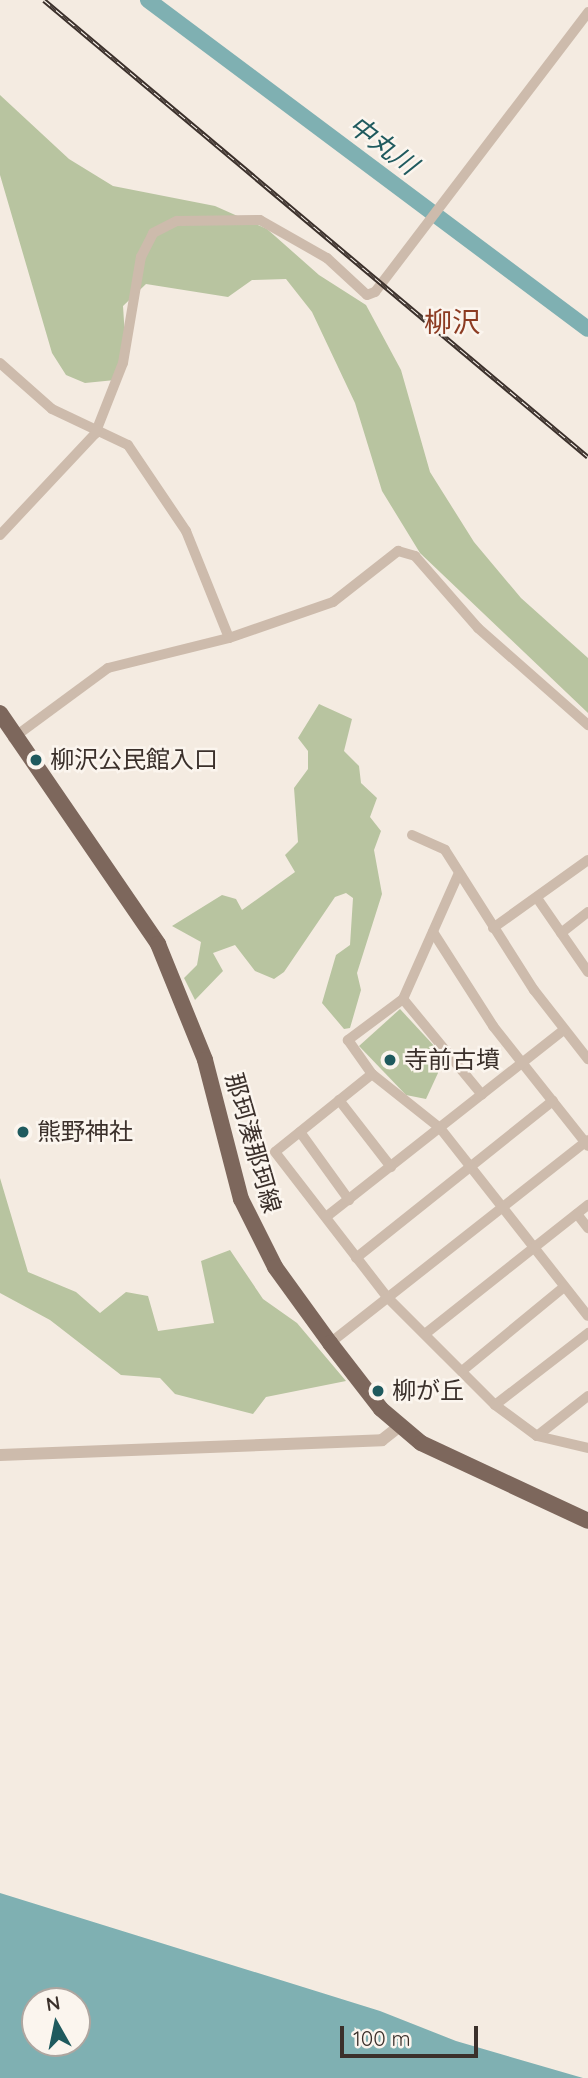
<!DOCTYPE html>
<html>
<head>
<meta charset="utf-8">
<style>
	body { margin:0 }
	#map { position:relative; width:588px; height:2078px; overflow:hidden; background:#f4ebe1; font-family:Quicksand,"Noto Sans JP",sans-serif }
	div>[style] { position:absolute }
	.green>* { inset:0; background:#b8c4a0 }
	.water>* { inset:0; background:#7fb0b2 }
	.river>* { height:16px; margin:-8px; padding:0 8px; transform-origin:8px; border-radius:8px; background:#7fb0b2 }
	.minor>* { height:10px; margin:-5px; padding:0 5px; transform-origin:5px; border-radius:5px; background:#cdbbac }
	.tertiary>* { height:12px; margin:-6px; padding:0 6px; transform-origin:6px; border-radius:6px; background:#cdbbac }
	.primary>* { height:16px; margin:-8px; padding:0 8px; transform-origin:8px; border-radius:8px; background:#7d675c }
	.rail>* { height:5px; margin-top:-2.5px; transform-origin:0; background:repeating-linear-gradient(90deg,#fbf5ee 0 8px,#3b302b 0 16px); box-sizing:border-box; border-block:2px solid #3b302b }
	.dots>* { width:19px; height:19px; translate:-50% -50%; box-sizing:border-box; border:4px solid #fbf5ee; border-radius:50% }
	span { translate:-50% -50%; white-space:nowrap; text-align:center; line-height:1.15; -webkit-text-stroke:5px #fbf5ee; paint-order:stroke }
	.poi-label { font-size:24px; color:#3b302b }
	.left { translate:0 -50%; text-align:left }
	.street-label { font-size:24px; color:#3b302b }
	.water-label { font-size:26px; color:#1f5a5e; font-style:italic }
	.quarter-label { font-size:28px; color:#8c3b22 }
	.north { position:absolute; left:21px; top:1987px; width:70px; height:70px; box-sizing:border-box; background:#fbf5ee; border:2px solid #aea6a0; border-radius:50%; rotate:351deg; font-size:19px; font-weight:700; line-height:28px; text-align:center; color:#3b302b }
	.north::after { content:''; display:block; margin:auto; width:24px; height:32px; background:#1f5a5e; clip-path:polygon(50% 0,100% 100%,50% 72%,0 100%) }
	.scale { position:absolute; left:340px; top:2026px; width:138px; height:32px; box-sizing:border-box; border:4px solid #3b302b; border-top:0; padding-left:9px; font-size:21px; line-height:24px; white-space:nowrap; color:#3b302b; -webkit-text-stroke:5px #fbf5ee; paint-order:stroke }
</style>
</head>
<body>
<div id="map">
	<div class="green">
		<div style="clip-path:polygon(0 95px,69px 159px,113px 186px,215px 206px,267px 229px,319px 275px,366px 305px,401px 370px,430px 472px,474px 542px,521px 598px,588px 658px,588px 713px,420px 553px,382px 491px,355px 403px,312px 312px,286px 279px,252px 280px,228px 297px,146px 284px,123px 306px,125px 337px,115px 380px,85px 383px,66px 375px,52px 353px,0 175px)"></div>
		<div style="clip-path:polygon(319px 704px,352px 719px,344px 751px,359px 766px,361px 783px,377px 798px,370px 817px,381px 831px,374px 850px,382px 894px,357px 973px,361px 990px,350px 1028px,344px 1029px,322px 1003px,336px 955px,350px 945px,353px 898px,346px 893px,335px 897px,284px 972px,274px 979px,255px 971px,235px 945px,213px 953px,223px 971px,195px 1000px,184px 978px,197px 965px,201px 942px,172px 926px,222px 895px,236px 899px,242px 910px,295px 872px,285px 855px,298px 842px,294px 788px,308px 769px,308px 751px,298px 738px)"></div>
		<div style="clip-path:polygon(400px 1009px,437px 1049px,438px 1073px,426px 1099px,406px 1095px,359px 1046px)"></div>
		<div style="clip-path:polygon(0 1178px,28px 1272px,76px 1292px,100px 1313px,126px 1292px,148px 1296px,158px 1331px,214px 1323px,201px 1261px,230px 1250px,263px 1299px,297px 1323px,346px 1381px,266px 1397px,253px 1414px,175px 1394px,160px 1378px,121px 1375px,50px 1320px,0 1293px)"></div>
	</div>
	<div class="water">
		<div style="clip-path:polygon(evenodd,0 1893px,380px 2011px,456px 2041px,583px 2078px,0 2078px,0 1893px,35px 2001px,77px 2001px,77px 2043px,35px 2043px,35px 2001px)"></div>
	</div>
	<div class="river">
		<div style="left:148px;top:0;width:549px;rotate:36.79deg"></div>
	</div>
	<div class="minor">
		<div style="left:0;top:363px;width:69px;rotate:41.5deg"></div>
		<div style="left:52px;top:409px;width:84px;rotate:25.3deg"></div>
		<div style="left:128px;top:445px;width:104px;rotate:56deg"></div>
		<div style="left:186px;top:531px;width:115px;rotate:68.1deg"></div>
		<div style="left:0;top:535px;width:139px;rotate:-46.8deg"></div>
		<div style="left:95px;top:434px;width:76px;rotate:-68.5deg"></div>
		<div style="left:123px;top:363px;width:108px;rotate:-80.4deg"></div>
		<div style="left:141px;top:257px;width:27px;rotate:-63deg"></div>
		<div style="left:153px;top:233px;width:27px;rotate:-27deg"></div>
		<div style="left:177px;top:221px;width:83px;rotate:-0.7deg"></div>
		<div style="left:260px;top:220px;width:77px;rotate:29.6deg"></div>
		<div style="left:327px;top:258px;width:54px;rotate:42.8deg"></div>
		<div style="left:367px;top:295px;width:9px;rotate:-21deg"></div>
		<div style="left:375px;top:292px;width:352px;rotate:-52.7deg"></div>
		<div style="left:13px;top:738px;width:118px;rotate:-36.4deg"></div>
		<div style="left:108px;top:668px;width:125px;rotate:-13.9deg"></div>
		<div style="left:229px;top:638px;width:110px;rotate:-19.1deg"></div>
		<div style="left:333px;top:602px;width:83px;rotate:-38.1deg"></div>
		<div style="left:398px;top:551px;width:18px;rotate:16deg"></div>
		<div style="left:415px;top:556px;width:96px;rotate:48.8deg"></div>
		<div style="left:478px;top:628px;width:147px;rotate:41.4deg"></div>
		<div style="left:412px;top:835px;width:36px;rotate:24deg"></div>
		<div style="left:445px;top:850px;width:166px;rotate:57.6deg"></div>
		<div style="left:534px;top:990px;width:88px;rotate:52deg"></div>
		<div style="left:458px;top:875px;width:136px;rotate:113.9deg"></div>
		<div style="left:403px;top:999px;width:69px;rotate:143.3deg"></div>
		<div style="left:348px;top:1040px;width:42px;rotate:54.8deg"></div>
		<div style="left:372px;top:1074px;width:87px;rotate:38.5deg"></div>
		<div style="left:440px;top:1128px;width:239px;rotate:51.8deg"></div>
		<div style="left:537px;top:898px;width:90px;rotate:55.4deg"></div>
		<div style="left:493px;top:928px;width:117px;rotate:-35.6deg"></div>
		<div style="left:433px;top:932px;width:112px;rotate:57.4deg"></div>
		<div style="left:493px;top:1026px;width:153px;rotate:51.6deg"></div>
		<div style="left:561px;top:933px;width:34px;rotate:-38deg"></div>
		<div style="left:403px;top:999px;width:124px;rotate:50.5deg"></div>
		<div style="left:372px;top:1074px;width:124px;rotate:141.2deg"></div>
		<div style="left:275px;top:1152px;width:185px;rotate:52.3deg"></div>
		<div style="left:388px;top:1298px;width:151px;rotate:45deg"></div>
		<div style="left:495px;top:1405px;width:52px;rotate:36.4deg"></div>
		<div style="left:537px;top:1436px;width:52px;rotate:13.2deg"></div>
		<div style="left:339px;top:1100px;width:85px;rotate:52.2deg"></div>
		<div style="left:300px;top:1132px;width:84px;rotate:54.2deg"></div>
		<div style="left:577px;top:1214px;width:18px;rotate:52deg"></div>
		<div style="left:326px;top:1217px;width:303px;rotate:-38.2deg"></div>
		<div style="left:356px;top:1258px;width:252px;rotate:-38.6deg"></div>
		<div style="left:425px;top:1334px;width:208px;rotate:-38.4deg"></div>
		<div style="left:330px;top:1343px;width:328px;rotate:-38.2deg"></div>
		<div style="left:462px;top:1371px;width:132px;rotate:-39.5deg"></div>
		<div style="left:495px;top:1405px;width:118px;rotate:-37.7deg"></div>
		<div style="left:537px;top:1436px;width:65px;rotate:-38.1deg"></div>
	</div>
	<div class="tertiary">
		<div style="left:0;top:1455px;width:382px;rotate:-2.2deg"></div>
		<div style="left:382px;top:1440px;width:23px;rotate:-38deg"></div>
	</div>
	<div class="primary">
		<div style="left:0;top:713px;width:280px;rotate:55.6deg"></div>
		<div style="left:158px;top:944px;width:125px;rotate:67.9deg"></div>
		<div style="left:205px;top:1060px;width:144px;rotate:75.5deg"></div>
		<div style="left:241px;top:1199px;width:76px;rotate:63.4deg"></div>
		<div style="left:275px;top:1267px;width:94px;rotate:54.1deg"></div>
		<div style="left:330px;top:1343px;width:83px;rotate:52.3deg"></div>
		<div style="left:381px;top:1409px;width:52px;rotate:40.4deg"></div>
		<div style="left:421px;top:1443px;width:184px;rotate:25deg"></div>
	</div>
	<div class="rail">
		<div style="left:44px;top:0;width:710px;rotate:40.03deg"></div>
	</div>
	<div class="dots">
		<div style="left:36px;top:760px;background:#1f5a5e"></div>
		<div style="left:390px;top:1060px;background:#1f5a5e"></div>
		<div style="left:23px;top:1132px;background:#1f5a5e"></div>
		<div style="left:378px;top:1391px;background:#1f5a5e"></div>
	</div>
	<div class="poi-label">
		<span class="left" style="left:50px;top:760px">柳沢公民館入口</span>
		<span class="left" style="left:404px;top:1060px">寺前古墳</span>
		<span class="left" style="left:37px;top:1132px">熊野神社</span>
		<span class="left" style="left:392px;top:1391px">柳が丘</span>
	</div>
	<div class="street-label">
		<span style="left:253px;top:1143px;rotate:74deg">那珂湊那珂線</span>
	</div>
	<div class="water-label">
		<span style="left:383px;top:145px;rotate:37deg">中丸川</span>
	</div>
	<div class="quarter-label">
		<span style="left:452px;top:322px">柳沢</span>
	</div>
	<div class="north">N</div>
	<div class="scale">100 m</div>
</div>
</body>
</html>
